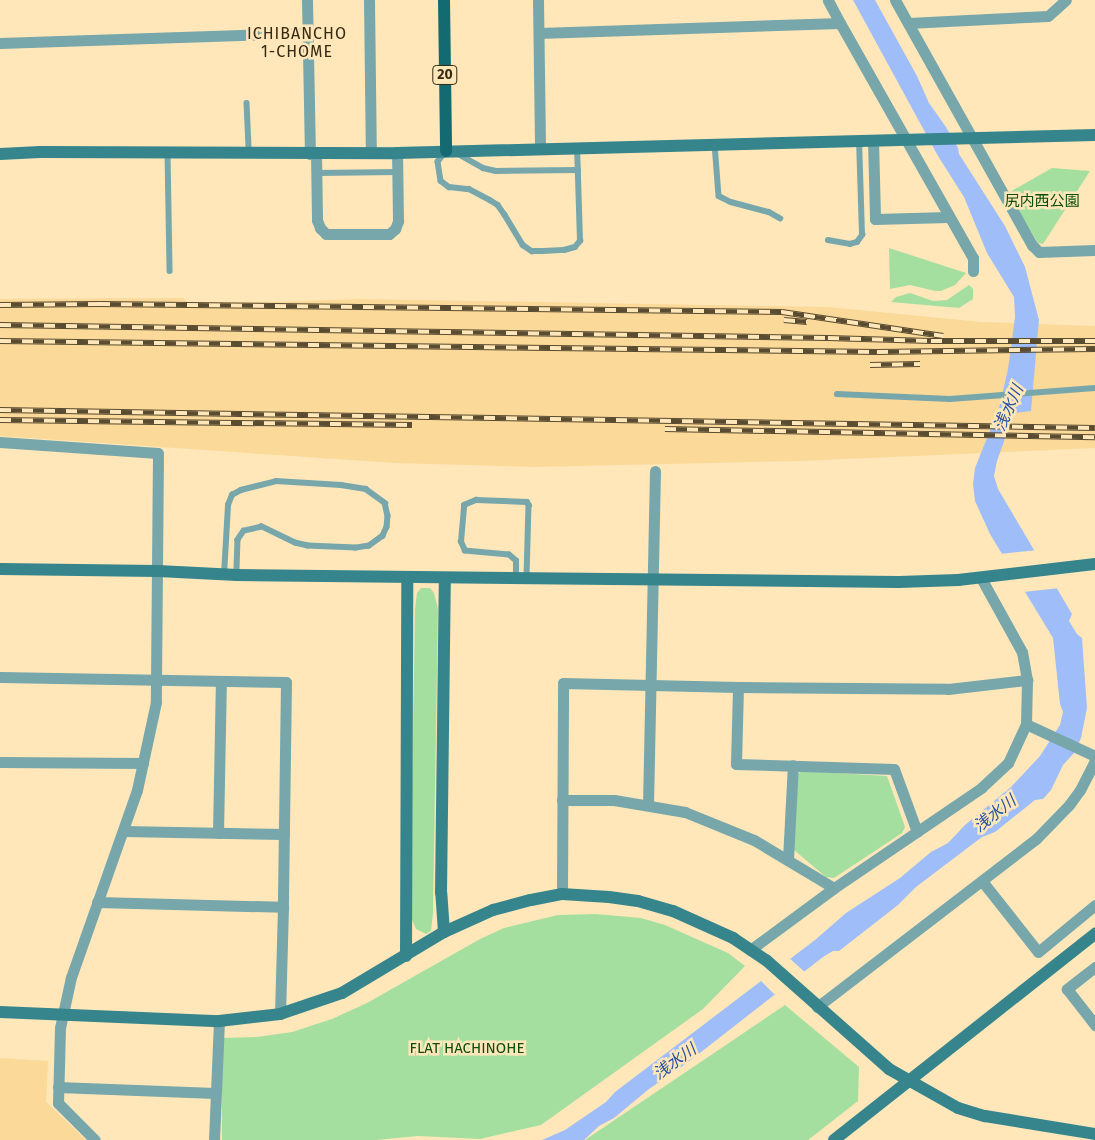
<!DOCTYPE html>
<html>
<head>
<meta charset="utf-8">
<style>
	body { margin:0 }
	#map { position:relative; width:1095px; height:1140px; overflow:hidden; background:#ffe7ba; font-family:"Fira Sans","Noto Sans JP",sans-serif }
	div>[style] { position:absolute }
	.built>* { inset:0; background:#fbd999 }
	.green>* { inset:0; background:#a4df9f }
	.water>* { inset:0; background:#9fbef9 }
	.pier>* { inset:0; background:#ffe7ba }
	.lane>* { height:5.5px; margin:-2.75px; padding:0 2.75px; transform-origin:2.75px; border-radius:2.75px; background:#77a7ab }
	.street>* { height:11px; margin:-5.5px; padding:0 5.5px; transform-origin:5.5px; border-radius:5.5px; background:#77a7ab }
	.secondary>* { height:12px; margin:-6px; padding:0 6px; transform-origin:6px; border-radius:6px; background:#36858c }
	.primary>* { height:12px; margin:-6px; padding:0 6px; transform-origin:6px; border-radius:6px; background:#136b71 }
	.rail>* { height:5.5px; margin-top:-2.75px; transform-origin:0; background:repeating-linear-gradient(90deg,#ffe7ba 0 11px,#5a4c31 0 22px); box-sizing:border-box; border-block:1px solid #5a4c31 }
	span { translate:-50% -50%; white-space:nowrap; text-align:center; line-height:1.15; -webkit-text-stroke:5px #ffe7ba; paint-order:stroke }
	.shield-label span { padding:1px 4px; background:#ffe7ba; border:1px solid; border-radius:4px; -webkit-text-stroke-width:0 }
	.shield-label { font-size:14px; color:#342912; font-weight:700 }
	.park-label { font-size:15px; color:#0d4d0c }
	.neighbourhood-label { font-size:16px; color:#342912; letter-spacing:1px }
	.water-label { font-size:16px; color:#2750a3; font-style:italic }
</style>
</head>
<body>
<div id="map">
	<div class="built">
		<div style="clip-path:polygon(183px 298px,188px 302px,276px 302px,357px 299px,828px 307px,981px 322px,1095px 326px,1095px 448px,800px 461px,534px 467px,394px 463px,0 436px,0 299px)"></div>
		<div style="clip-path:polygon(0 1058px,48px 1061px,46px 1102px,86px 1140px,0 1140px)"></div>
	</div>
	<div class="green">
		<div style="clip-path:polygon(1052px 168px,1090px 171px,1043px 244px,1038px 243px,1008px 193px)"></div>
		<div style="clip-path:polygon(889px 248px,966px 273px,955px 285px,941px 291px,935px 291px,910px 285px,890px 289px)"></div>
		<div style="clip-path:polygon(969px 285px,973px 289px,973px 299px,959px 308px,891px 302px,896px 297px,910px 293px,933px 301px,947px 300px)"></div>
		<div style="clip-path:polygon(421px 588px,430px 588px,434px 593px,438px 609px,433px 913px,431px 931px,426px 934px,416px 929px,410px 915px,415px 609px,417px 593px)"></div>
		<div style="clip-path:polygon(802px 771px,887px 776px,905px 827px,902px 833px,834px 878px,826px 877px,794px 850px,796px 775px)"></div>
		<div style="clip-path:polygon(596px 914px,641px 918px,665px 925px,728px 953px,745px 966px,703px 1009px,541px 1125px,480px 1139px,418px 1136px,376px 1140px,222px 1140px,222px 1038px,257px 1037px,292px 1032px,332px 1019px,367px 1003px,480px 939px,504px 928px,558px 915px)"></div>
		<div style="clip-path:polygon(785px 1005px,859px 1067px,858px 1101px,808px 1140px,585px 1140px)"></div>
	</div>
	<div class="water">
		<div style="clip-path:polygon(853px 0,875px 0,917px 76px,929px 103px,946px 127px,958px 148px,959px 154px,1005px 226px,1025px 267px,1039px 320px,1031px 411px,1014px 413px,997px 461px,994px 476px,998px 489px,1072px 614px,1069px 621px,1077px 634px,1082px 638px,1087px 708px,1081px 738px,1075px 752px,1063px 765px,1051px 790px,1043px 799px,1035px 800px,995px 832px,982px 837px,916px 887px,898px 905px,839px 951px,833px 951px,823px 957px,687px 1063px,649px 1089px,614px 1118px,599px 1126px,584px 1140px,542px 1140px,565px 1130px,606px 1102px,615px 1092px,815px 940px,846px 913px,900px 878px,931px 852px,948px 843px,965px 825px,1011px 787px,1040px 756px,1060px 725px,1063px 712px,1060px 704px,1053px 638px,990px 534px,975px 501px,973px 484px,975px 468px,999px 408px,1008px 369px,1015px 317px,1014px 297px,987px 253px,964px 197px,938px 156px)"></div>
	</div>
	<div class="pier">
		<div style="clip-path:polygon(1038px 550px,1060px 588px,1023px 592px,1000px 554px)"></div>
		<div style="clip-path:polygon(788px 957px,807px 974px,776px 996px,759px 979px)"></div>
	</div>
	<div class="lane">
		<div style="left:247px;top:103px;width:44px;rotate:87.4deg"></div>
		<div style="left:715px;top:144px;width:52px;rotate:85.6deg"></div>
		<div style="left:719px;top:196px;width:13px;rotate:27deg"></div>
		<div style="left:731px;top:202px;width:39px;rotate:15deg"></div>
		<div style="left:769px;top:212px;width:13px;rotate:29deg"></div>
		<div style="left:168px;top:153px;width:118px;rotate:89deg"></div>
		<div style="left:445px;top:153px;width:11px;rotate:128deg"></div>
		<div style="left:438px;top:162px;width:19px;rotate:81deg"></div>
		<div style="left:441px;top:181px;width:10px;rotate:37deg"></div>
		<div style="left:449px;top:187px;width:20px;rotate:6deg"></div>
		<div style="left:469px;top:189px;width:24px;rotate:28deg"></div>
		<div style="left:490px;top:200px;width:9px;rotate:32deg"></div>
		<div style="left:498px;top:205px;width:12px;rotate:55deg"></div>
		<div style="left:505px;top:215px;width:35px;rotate:59deg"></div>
		<div style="left:523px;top:245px;width:11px;rotate:34deg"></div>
		<div style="left:532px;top:251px;width:11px"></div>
		<div style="left:543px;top:251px;width:21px;rotate:-3deg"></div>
		<div style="left:564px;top:250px;width:11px;rotate:-15deg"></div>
		<div style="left:575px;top:247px;width:8px;rotate:-50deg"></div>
		<div style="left:580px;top:241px;width:93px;rotate:-91.8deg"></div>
		<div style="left:460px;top:155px;width:26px;rotate:29deg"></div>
		<div style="left:483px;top:168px;width:13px;rotate:13deg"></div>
		<div style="left:496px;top:171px;width:82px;rotate:-0.7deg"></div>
		<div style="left:316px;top:173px;width:82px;rotate:-0.7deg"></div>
		<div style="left:828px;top:240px;width:22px;rotate:10deg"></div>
		<div style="left:850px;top:244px;width:7px;rotate:-16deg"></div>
		<div style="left:857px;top:242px;width:9px;rotate:-54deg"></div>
		<div style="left:862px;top:235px;width:94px;rotate:-91.8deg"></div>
		<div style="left:837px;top:394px;width:113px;rotate:2.5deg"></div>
		<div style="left:950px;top:399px;width:145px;rotate:-4.3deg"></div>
		<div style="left:224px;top:575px;width:70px;rotate:-86.7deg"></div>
		<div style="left:228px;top:505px;width:11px;rotate:-68deg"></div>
		<div style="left:232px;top:495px;width:10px;rotate:-29deg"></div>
		<div style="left:241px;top:490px;width:36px;rotate:-14deg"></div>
		<div style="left:276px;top:481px;width:65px;rotate:3.5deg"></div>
		<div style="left:341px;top:485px;width:25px;rotate:9deg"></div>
		<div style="left:366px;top:489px;width:24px;rotate:36deg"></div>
		<div style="left:385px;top:503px;width:13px;rotate:77deg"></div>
		<div style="left:388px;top:516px;width:11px;rotate:95deg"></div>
		<div style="left:387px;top:527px;width:10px;rotate:114deg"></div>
		<div style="left:383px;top:536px;width:17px;rotate:144deg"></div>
		<div style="left:369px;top:546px;width:13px;rotate:171deg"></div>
		<div style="left:356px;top:548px;width:48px;rotate:-177.6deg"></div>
		<div style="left:308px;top:546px;width:13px;rotate:-167deg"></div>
		<div style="left:295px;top:543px;width:37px;rotate:-154deg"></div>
		<div style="left:262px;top:527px;width:18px;rotate:167deg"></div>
		<div style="left:244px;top:531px;width:11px;rotate:124deg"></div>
		<div style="left:238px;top:540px;width:35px;rotate:92deg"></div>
		<div style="left:516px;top:578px;width:17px;rotate:-90deg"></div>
		<div style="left:516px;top:561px;width:9px;rotate:-139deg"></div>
		<div style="left:509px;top:555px;width:44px;rotate:-174.8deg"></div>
		<div style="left:465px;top:551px;width:10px;rotate:-114deg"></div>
		<div style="left:461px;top:542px;width:37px;rotate:-85deg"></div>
		<div style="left:464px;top:505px;width:13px;rotate:-23deg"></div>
		<div style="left:476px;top:500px;width:51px;rotate:2.2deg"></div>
		<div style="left:527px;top:502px;width:4px;rotate:56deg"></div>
		<div style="left:529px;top:505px;width:72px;rotate:91.6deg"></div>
	</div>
	<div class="street">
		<div style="left:307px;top:0;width:154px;rotate:88.9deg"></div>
		<div style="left:369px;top:0;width:153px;rotate:89.3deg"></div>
		<div style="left:538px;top:0;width:148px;rotate:89.2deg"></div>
		<div style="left:895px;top:0;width:281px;rotate:60.8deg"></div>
		<div style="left:1032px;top:245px;width:10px;rotate:45deg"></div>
		<div style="left:1039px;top:252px;width:56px;rotate:-2deg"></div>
		<div style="left:840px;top:23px;width:270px;rotate:60.5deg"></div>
		<div style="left:973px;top:258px;width:13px;rotate:90deg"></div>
		<div style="left:908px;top:23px;width:140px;rotate:-2.9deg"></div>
		<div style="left:1048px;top:16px;width:24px;rotate:-42deg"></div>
		<div style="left:539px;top:33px;width:301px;rotate:-1.9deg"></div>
		<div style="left:840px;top:23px;width:26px;rotate:-118deg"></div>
		<div style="left:0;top:43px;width:307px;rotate:-1.9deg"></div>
		<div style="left:873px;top:140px;width:79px;rotate:88.5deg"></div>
		<div style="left:875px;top:219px;width:73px;rotate:-1.6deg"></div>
		<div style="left:316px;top:154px;width:66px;rotate:89.1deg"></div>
		<div style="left:317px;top:220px;width:9px;rotate:69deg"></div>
		<div style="left:320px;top:228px;width:8px;rotate:45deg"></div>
		<div style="left:326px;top:234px;width:63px"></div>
		<div style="left:389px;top:234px;width:8px;rotate:-40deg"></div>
		<div style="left:395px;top:229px;width:9px;rotate:-69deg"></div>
		<div style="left:398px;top:221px;width:68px;rotate:-90.8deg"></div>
		<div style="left:0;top:442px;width:158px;rotate:4deg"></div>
		<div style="left:158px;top:453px;width:249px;rotate:90.5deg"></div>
		<div style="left:156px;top:702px;width:90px;rotate:102.2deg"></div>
		<div style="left:137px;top:790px;width:198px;rotate:109.4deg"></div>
		<div style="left:71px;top:977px;width:52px;rotate:102.2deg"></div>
		<div style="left:60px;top:1028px;width:75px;rotate:91.5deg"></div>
		<div style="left:58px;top:1103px;width:52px;rotate:45deg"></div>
		<div style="left:0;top:677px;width:286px;rotate:1deg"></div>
		<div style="left:286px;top:682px;width:225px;rotate:90.8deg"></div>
		<div style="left:738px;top:687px;width:77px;rotate:91.5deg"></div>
		<div style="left:736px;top:764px;width:158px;rotate:1.8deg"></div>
		<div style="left:894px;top:769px;width:67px;rotate:69.9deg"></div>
		<div style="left:1026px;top:724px;width:76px;rotate:24.9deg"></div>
		<div style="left:0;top:762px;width:143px;rotate:0.4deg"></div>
		<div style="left:562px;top:800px;width:52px"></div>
		<div style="left:614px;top:800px;width:72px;rotate:9.6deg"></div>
		<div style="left:685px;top:812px;width:74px;rotate:22.1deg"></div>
		<div style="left:754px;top:840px;width:93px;rotate:31deg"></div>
		<div style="left:648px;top:805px;width:334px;rotate:-88.8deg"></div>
		<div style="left:123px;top:831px;width:161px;rotate:1.1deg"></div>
		<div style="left:218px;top:833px;width:152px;rotate:-88.9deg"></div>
		<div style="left:788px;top:859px;width:94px;rotate:-87deg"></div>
		<div style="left:982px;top:881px;width:90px;rotate:51.7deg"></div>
		<div style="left:1038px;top:952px;width:74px;rotate:-39.5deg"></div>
		<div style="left:562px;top:894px;width:211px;rotate:-89.7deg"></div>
		<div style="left:563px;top:683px;width:175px;rotate:1.3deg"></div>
		<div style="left:738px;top:687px;width:210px;rotate:0.5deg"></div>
		<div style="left:948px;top:689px;width:80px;rotate:-6.5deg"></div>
		<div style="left:97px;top:902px;width:186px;rotate:1.5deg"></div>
		<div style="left:283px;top:907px;width:107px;rotate:91.6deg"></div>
		<div style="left:750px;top:950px;width:104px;rotate:-36.4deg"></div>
		<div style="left:834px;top:888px;width:178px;rotate:-34.2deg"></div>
		<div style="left:981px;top:788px;width:37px;rotate:-43deg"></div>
		<div style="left:1008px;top:763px;width:43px;rotate:-65.2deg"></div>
		<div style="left:1026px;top:724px;width:44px;rotate:-88.7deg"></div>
		<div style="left:1027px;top:680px;width:28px;rotate:-100deg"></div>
		<div style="left:1022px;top:652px;width:85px;rotate:-119deg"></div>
		<div style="left:1095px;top:967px;width:36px;rotate:142deg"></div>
		<div style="left:1067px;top:989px;width:46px;rotate:52.1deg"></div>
		<div style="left:817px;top:1007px;width:276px;rotate:-37.5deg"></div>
		<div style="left:1036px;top:839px;width:47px;rotate:-45.9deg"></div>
		<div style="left:1069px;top:805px;width:19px;rotate:-54deg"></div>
		<div style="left:1080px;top:790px;width:33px;rotate:-63deg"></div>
		<div style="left:58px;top:1087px;width:157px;rotate:2.2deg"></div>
		<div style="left:214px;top:1140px;width:119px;rotate:-87.6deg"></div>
	</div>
	<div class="secondary">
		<div style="left:0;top:154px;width:40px;rotate:-2.9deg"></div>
		<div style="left:40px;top:152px;width:357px;rotate:0.2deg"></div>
		<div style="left:397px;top:153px;width:698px;rotate:-1.48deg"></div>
		<div style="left:0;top:569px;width:158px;rotate:0.7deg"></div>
		<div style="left:158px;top:571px;width:79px;rotate:2.9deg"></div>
		<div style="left:237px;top:575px;width:662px;rotate:0.61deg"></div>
		<div style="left:899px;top:582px;width:59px;rotate:-1.9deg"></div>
		<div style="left:958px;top:580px;width:138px;rotate:-6.7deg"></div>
		<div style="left:444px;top:932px;width:39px;rotate:-94deg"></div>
		<div style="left:441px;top:893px;width:315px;rotate:-89.3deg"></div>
		<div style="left:406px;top:956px;width:378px;rotate:-89.8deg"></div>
		<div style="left:0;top:1012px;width:219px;rotate:2.4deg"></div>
		<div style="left:219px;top:1021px;width:61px;rotate:-6.5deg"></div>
		<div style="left:280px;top:1014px;width:65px;rotate:-18.7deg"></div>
		<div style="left:342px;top:993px;width:119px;rotate:-30.9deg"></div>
		<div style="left:444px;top:932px;width:54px;rotate:-24.2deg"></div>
		<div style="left:493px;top:910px;width:39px;rotate:-15deg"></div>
		<div style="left:531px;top:900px;width:32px;rotate:-11deg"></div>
		<div style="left:562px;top:894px;width:47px;rotate:3.7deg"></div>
		<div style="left:609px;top:897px;width:29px;rotate:8deg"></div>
		<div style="left:638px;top:901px;width:36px;rotate:16deg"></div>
		<div style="left:673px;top:911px;width:66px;rotate:24.2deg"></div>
		<div style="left:733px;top:938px;width:40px;rotate:34deg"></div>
		<div style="left:766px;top:960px;width:164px;rotate:41.5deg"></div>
		<div style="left:889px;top:1069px;width:79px;rotate:29.5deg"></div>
		<div style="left:958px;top:1108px;width:28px;rotate:17deg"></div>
		<div style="left:985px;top:1116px;width:111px;rotate:9.3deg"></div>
		<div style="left:834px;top:1140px;width:333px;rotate:-38.3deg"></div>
	</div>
	<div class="primary">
		<div style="left:444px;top:0;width:151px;rotate:89.2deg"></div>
	</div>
	<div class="rail">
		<div style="left:0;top:305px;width:99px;rotate:-0.6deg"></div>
		<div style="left:99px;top:304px;width:683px;rotate:0.67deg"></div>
		<div style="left:782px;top:312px;width:163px;rotate:8.5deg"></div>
		<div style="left:784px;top:320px;width:23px;rotate:5deg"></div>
		<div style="left:0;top:325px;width:828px;rotate:0.9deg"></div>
		<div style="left:828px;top:338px;width:103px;rotate:1.7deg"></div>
		<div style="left:931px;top:341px;width:164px"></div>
		<div style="left:0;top:341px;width:877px;rotate:0.72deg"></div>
		<div style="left:877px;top:352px;width:218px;rotate:-0.8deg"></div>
		<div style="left:870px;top:365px;width:50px;rotate:-1.1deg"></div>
		<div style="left:0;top:410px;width:1095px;rotate:0.94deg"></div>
		<div style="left:0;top:420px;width:412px;rotate:0.7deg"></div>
		<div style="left:665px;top:429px;width:430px;rotate:1.1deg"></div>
	</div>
	<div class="shield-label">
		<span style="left:445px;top:75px">20</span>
	</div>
	<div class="park-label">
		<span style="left:1042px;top:202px">尻内西公園</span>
		<span style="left:467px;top:1049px">FLAT HACHINOHE</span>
	</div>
	<div class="neighbourhood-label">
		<span style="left:297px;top:43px">ICHIBANCHO<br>1-CHOME</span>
	</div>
	<div class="water-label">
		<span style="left:1009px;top:408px;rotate:-66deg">浅水川</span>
		<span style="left:995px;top:814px;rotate:-38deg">浅水川</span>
		<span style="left:675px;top:1062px;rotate:-36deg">浅水川</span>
	</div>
</div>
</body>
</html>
